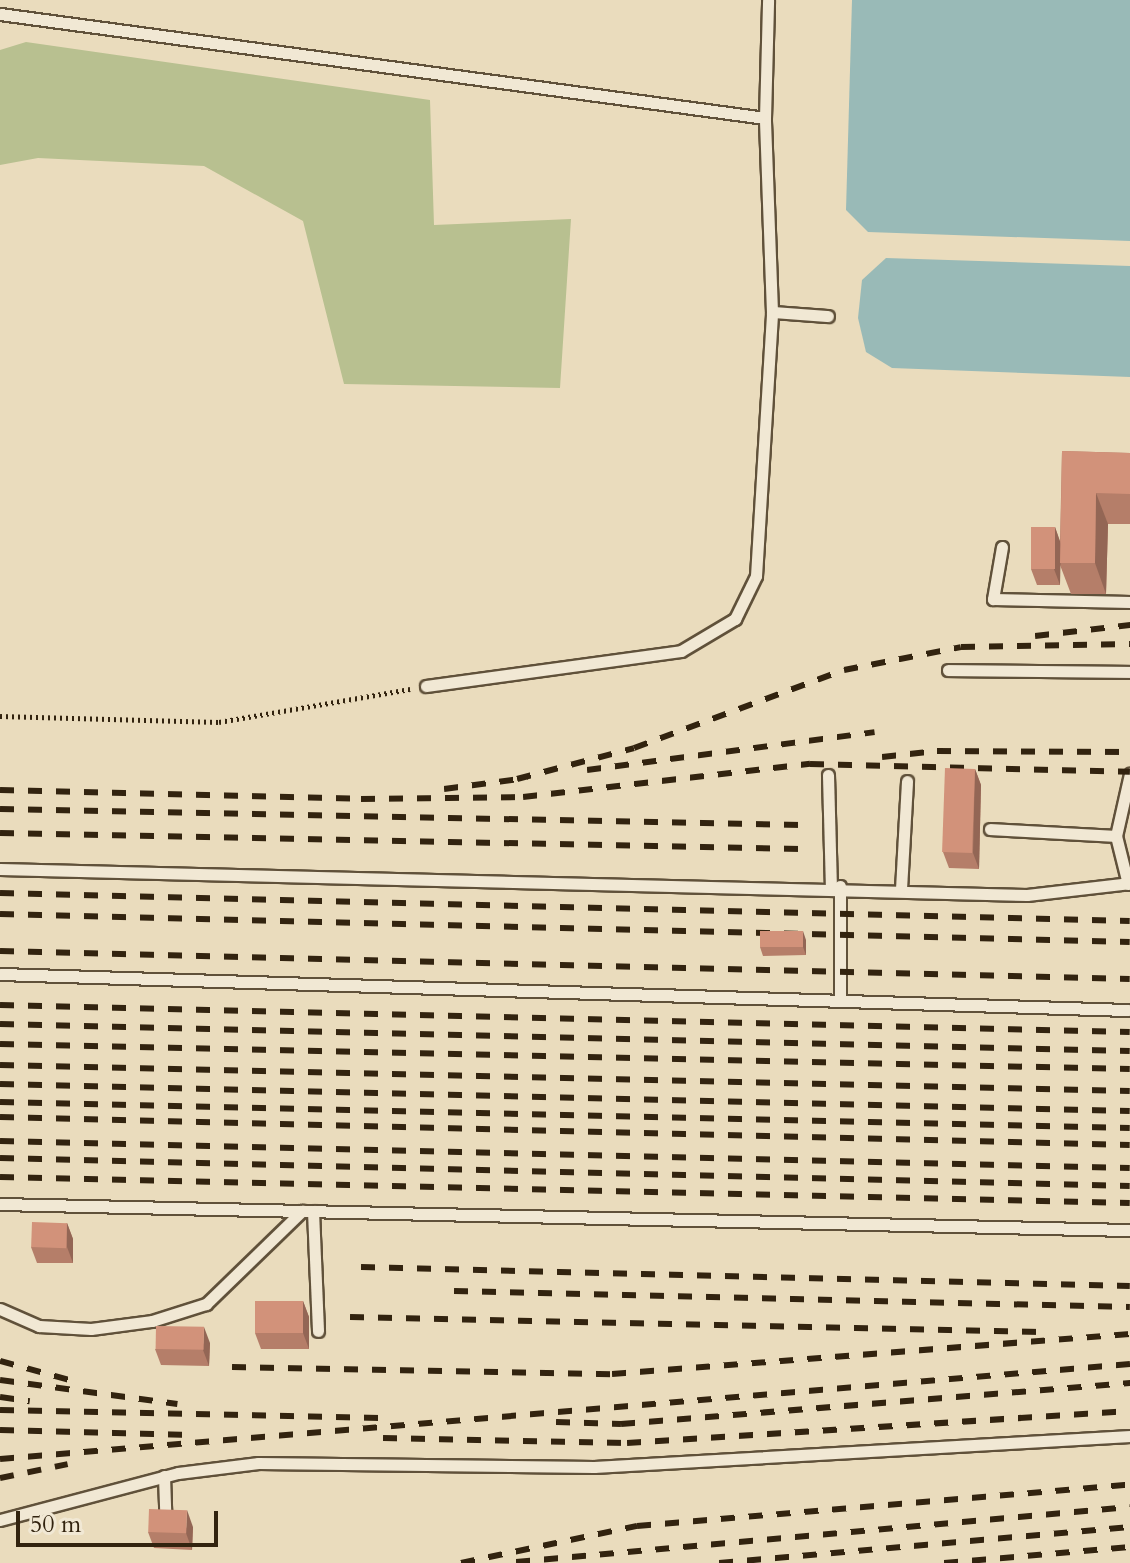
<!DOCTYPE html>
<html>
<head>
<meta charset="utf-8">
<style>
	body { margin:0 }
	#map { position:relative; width:1130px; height:1563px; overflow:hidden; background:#eadcbd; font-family:Cardo,serif }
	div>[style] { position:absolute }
	.green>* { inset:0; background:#b8c090 }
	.water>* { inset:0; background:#99bab7 }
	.path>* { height:5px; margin-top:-2.5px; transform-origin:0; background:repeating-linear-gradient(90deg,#32230f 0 2px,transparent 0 6px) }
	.roads { filter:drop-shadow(2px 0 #60513a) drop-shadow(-2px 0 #60513a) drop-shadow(0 2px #60513a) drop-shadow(0 -2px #60513a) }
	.lane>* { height:11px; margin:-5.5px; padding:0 5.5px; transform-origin:5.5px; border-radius:5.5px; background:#f1e8d4 }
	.rail>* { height:6px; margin-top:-3px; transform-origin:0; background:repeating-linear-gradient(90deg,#32230f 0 14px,transparent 0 28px) }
	.wall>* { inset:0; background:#b57e69 }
	.shaded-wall>* { inset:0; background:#936655 }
	.building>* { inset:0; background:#d2927a; transform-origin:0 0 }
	span { translate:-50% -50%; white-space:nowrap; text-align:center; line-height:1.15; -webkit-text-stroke:8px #f1e8d4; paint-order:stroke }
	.scale { position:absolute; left:16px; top:1511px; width:202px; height:36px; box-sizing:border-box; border:4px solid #32230f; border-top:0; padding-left:10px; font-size:24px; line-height:28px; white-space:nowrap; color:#32230f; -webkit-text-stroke:6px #f1e8d4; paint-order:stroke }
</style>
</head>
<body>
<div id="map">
	<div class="green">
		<div style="clip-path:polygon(26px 42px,430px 100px,434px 225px,571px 219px,560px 388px,344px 384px,303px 221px,204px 166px,38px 158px,0 165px,0 50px)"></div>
	</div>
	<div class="water">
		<div style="clip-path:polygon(852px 0,1130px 0,1130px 241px,868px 232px,846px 210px)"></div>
		<div style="clip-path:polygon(886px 258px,1130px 266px,1130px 377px,892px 368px,866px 352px,858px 318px,862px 280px)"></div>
	</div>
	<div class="path">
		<div style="left:0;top:716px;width:219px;rotate:1.6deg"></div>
		<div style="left:219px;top:722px;width:194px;rotate:-9.8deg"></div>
	</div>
	<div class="roads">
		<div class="lane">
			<div style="left:0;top:14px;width:772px;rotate:7.74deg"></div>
			<div style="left:772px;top:312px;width:56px;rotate:4.1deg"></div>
			<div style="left:1002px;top:547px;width:53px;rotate:99.8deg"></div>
			<div style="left:993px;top:599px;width:137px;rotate:1.3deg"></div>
			<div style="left:948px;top:670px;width:182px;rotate:0.6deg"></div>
			<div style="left:426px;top:686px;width:257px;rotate:-7.8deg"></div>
			<div style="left:681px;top:651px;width:63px;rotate:-30.7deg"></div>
			<div style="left:735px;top:619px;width:48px;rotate:-64deg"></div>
			<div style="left:756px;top:576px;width:264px;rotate:-86.5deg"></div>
			<div style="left:772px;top:312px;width:194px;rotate:-92.1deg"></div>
			<div style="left:765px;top:118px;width:118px;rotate:-88.5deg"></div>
			<div style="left:828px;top:775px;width:111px;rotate:88.5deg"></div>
			<div style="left:990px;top:829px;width:126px;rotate:3.2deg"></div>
			<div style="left:0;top:869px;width:1027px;rotate:1.45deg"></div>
			<div style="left:1027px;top:895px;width:104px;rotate:-6.6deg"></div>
			<div style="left:1128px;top:884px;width:49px;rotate:-104deg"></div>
			<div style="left:1116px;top:836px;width:64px;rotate:-77.3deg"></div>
			<div style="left:840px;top:886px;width:115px;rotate:90deg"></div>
			<div style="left:901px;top:889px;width:108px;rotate:-86.8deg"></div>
			<div style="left:0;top:974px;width:1129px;rotate:1.83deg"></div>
			<div style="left:0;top:1204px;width:1130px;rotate:1.32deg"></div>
			<div style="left:313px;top:1211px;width:120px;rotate:87.6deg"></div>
			<div style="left:0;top:1309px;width:43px;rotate:23.6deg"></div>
			<div style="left:39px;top:1326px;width:52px;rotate:3.3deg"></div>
			<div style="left:91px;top:1329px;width:62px;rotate:-7.5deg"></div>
			<div style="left:152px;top:1321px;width:57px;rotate:-17.5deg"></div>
			<div style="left:206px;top:1304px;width:134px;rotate:-44.1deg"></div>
			<div style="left:164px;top:1476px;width:36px;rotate:88deg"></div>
			<div style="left:0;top:1520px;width:184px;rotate:-14.8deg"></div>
			<div style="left:178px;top:1473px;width:81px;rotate:-7.1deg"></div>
			<div style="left:258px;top:1463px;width:336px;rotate:0.7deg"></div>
			<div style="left:594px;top:1467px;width:537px;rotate:-3.31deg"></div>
		</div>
	</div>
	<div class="rail">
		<div style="left:1035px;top:636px;width:96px;rotate:-6.6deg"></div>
		<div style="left:882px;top:757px;width:55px;rotate:-6.2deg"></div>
		<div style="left:937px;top:751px;width:193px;rotate:0.3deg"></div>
		<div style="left:587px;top:770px;width:290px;rotate:-7.5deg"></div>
		<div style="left:517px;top:779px;width:121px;rotate:-14.8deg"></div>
		<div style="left:634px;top:748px;width:224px;rotate:-20.4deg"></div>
		<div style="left:844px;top:670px;width:119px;rotate:-11.1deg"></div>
		<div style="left:961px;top:647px;width:169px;rotate:-1deg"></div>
		<div style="left:444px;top:789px;width:84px;rotate:-7.5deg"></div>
		<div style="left:0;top:790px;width:361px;rotate:1.4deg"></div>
		<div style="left:361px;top:799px;width:162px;rotate:-0.7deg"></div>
		<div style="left:523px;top:797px;width:289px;rotate:-6.6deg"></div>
		<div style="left:810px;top:764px;width:320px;rotate:1.4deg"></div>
		<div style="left:0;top:809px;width:802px;rotate:1.14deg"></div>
		<div style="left:0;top:833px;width:801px;rotate:1.14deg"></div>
		<div style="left:0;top:893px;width:1130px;rotate:1.42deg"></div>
		<div style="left:0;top:914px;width:1130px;rotate:1.42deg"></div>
		<div style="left:0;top:951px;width:1130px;rotate:1.42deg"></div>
		<div style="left:0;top:1005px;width:1130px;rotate:1.37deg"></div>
		<div style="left:0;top:1024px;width:1130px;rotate:1.37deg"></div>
		<div style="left:0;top:1044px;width:1130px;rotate:1.27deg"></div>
		<div style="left:0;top:1065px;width:1130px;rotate:1.32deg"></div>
		<div style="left:0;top:1084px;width:1130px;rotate:1.37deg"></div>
		<div style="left:0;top:1102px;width:1130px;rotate:1.32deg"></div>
		<div style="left:0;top:1117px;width:1130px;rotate:1.42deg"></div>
		<div style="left:0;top:1141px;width:1130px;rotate:1.37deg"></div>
		<div style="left:0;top:1158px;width:1130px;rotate:1.42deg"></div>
		<div style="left:0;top:1177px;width:1130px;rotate:1.32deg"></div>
		<div style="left:361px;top:1267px;width:769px;rotate:1.42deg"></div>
		<div style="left:454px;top:1291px;width:676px;rotate:1.36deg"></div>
		<div style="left:350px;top:1317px;width:692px;rotate:1.24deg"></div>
		<div style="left:0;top:1361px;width:80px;rotate:15.3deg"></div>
		<div style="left:232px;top:1367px;width:380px;rotate:1.1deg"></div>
		<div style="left:612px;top:1374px;width:520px;rotate:-4.42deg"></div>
		<div style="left:0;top:1380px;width:179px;rotate:7.7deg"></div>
		<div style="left:0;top:1397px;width:30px;rotate:8deg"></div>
		<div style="left:0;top:1410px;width:380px;rotate:1.2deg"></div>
		<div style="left:556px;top:1422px;width:65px;rotate:1.8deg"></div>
		<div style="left:621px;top:1424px;width:511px;rotate:-4.61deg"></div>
		<div style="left:0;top:1430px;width:191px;rotate:1.5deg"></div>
		<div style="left:383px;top:1438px;width:244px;rotate:1.2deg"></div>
		<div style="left:627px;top:1443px;width:504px;rotate:-3.64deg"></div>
		<div style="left:0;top:1459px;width:1134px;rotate:-4.81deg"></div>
		<div style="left:0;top:1478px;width:69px;rotate:-11.6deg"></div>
		<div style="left:516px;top:1562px;width:616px;rotate:-5.12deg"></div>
		<div style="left:461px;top:1563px;width:180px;rotate:-11.9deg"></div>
		<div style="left:637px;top:1526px;width:495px;rotate:-4.8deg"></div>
		<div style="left:719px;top:1563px;width:413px;rotate:-5deg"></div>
		<div style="left:944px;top:1563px;width:187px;rotate:-4.9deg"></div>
	</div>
	<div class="wall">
		<div style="clip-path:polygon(1062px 451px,1130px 453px,1130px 524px,1108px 524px,1106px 594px,1071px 594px,1060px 565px,1060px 585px,1037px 585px,1031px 569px,1055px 527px,1060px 542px)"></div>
		<div style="clip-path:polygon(975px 769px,981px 785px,979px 869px,949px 868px,943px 852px)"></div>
		<div style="clip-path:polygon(806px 940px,806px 955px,763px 956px,760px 947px)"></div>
		<div style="clip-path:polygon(67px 1223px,73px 1239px,73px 1263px,37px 1263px,31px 1247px)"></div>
		<div style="clip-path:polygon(303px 1301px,309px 1317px,309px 1349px,261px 1349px,255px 1333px)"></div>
		<div style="clip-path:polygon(210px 1343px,209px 1366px,161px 1365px,155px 1349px)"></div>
		<div style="clip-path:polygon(193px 1527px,192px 1550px,154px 1548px,148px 1532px)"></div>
	</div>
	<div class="shaded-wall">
		<div style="clip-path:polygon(1096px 493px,1108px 524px,1106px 594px,1095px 563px)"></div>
		<div style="clip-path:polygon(1055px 527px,1061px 544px,1060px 585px,1054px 569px)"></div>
		<div style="clip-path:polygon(975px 769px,981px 785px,979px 869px,973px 853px)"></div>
		<div style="clip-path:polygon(803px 931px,806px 940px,806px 955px,803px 947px)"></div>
		<div style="clip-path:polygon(67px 1223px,73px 1239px,73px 1263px,67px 1247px)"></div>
		<div style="clip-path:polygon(303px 1301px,309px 1317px,309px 1349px,303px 1333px)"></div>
		<div style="clip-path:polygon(204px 1327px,210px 1343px,209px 1366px,203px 1350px)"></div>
		<div style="clip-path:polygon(187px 1510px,193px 1527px,192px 1550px,186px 1533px)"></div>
	</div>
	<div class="building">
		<div style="clip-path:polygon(1062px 451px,1130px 453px,1130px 494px,1096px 493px,1095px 563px,1060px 563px)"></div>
		<div style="left:1031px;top:527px;width:24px;height:42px"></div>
		<div style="left:945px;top:768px;width:30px;height:84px;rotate:2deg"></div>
		<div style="left:760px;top:931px;width:43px;height:16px"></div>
		<div style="left:32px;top:1222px;width:35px;height:25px;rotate:2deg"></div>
		<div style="left:255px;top:1301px;width:48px;height:32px"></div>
		<div style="left:156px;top:1326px;width:48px;height:23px;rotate:1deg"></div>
		<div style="left:149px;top:1509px;width:38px;height:23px;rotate:2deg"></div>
	</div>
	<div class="scale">50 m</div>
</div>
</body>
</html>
